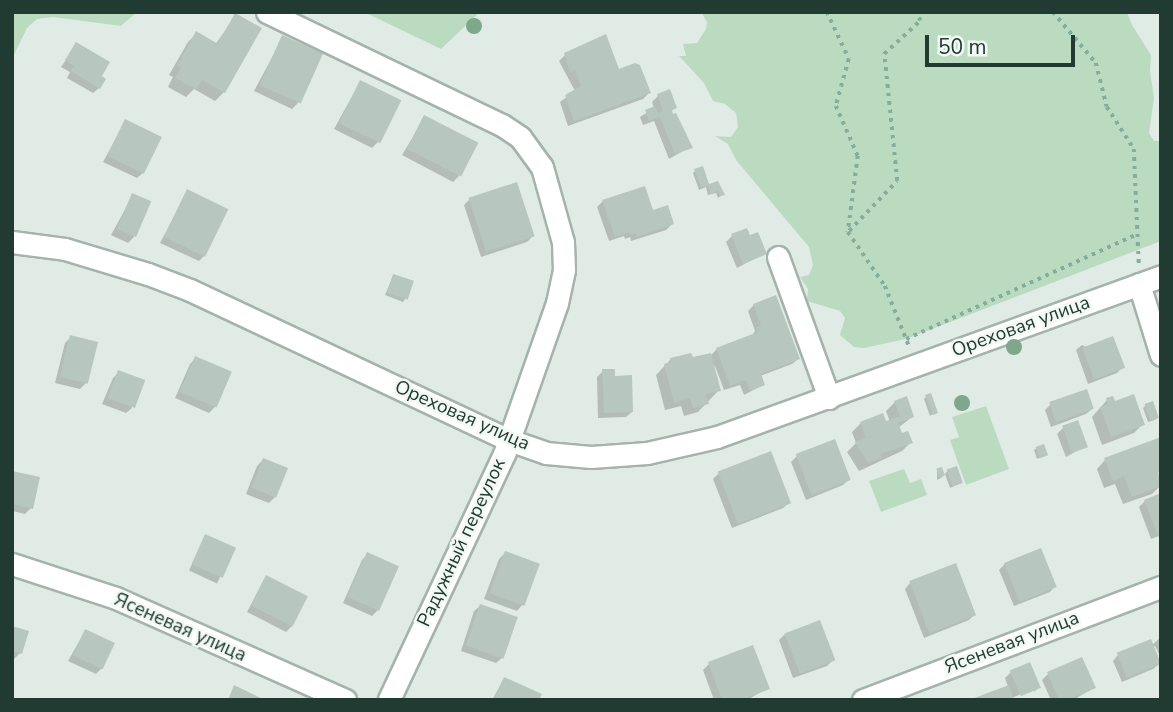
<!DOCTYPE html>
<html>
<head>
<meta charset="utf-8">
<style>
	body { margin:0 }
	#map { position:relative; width:1173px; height:712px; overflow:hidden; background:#e1ebe6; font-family:"Nunito Sans",sans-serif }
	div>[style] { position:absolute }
	.green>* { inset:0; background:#bbdbc1 }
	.shadow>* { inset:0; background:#0003; transform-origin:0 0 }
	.building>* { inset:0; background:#b7c6bf; transform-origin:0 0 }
	.path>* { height:3.5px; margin-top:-1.75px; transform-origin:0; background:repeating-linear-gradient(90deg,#83ad9c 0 3.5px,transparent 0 8.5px) }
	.roads { filter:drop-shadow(2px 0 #a4b3ac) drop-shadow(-2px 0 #a4b3ac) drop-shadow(0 2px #a4b3ac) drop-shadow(0 -2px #a4b3ac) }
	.minor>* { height:21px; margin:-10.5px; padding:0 10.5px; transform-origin:10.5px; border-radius:10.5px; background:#fff }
	.trees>* { width:16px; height:16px; margin:-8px; border-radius:50%; background:#7fa78c }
	span { translate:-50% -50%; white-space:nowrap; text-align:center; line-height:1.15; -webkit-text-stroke:5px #f2f8f4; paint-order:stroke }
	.street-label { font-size:19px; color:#223b32 }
	.frame { position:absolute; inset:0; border:14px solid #223b32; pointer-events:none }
	.scale { position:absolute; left:925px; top:35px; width:150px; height:32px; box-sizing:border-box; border:4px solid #223b32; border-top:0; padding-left:9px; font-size:21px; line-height:24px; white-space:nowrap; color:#223b32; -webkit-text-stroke:5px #f2f8f4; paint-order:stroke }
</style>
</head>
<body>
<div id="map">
	<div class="green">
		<div style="clip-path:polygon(12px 12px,137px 12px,121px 26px,53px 17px,37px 19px,27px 28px,12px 59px)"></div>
		<div style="clip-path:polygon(364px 12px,480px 12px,441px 49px)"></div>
		<div style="clip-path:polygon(701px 12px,1127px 12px,1132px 25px,1151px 55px,1150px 71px,1154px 98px,1149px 133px,1154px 141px,1161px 141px,1161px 241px,906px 339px,864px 348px,854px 347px,840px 335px,845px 318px,840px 311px,807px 301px,808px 289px,800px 277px,809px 275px,813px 265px,809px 247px,736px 160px,728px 144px,715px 136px,731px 137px,738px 127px,736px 113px,725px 104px,713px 101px,704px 83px,679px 56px,686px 56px,683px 44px,697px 43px,706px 29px,707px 22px)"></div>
		<div style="clip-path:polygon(986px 406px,1009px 469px,966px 485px,950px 440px,959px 437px,952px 417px)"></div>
		<div style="clip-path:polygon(904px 469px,910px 483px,921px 479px,927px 495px,881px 512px,869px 481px)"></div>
	</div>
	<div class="shadow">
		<div style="clip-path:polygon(236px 15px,224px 92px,215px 101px,194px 89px,186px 97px,168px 87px,173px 77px,169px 75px,188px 42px,196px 34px,215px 45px)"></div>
		<div style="clip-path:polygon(283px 37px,298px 103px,292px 109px,254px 91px)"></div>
		<div style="clip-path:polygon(77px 44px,99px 76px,99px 88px,93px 93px,67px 78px,70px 72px,61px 67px)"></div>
		<div style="clip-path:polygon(565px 55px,618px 71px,649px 93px,643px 99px,568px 126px,560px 102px,575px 91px,559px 61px)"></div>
		<div style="clip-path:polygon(360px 82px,378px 142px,372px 148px,334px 129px)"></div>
		<div style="clip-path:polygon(658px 96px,675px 108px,670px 112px,690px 147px,669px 159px,654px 121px,643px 125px,640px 117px,654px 108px,652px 102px)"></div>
		<div style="clip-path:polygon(425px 117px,459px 176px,453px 182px,402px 155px)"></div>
		<div style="clip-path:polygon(125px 122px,143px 173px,137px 178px,103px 162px)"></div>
		<div style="clip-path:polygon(695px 171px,708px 186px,717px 183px,723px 194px,718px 198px,716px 193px,708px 195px,706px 187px,699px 190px,693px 173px)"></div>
		<div style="clip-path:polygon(188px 191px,205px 255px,199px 261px,160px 243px)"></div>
		<div style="clip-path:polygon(133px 195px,134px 237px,128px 243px,111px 235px)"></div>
		<div style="clip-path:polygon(470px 199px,533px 236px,527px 242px,481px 257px,464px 205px)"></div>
		<div style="clip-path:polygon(603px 201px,652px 213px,672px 224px,666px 230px,631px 241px,630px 237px,625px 239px,624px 236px,609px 241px,597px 207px)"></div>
		<div style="clip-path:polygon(732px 236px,749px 237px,765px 253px,737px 268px,726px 242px)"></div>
		<div style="clip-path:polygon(393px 276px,405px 299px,403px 302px,385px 295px)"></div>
		<div style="clip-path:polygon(754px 305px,798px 359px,792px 364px,760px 376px,763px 385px,744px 395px,740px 385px,724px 390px,715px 366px,713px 366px,719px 390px,698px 412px,684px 416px,681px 406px,665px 410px,656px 375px,671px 359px,710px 356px,717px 349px,752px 336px,755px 331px,748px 311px)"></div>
		<div style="clip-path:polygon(71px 337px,86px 383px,80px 389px,55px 383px,65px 343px)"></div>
		<div style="clip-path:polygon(1082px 345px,1123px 367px,1117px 373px,1088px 384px,1076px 350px)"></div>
		<div style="clip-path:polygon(196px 358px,215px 407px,209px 413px,175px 398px,190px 364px)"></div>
		<div style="clip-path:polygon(603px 371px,613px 378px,632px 412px,626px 417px,598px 418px,597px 377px)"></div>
		<div style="clip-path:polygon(119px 372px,132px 408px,126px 413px,102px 404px,113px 378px)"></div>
		<div style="clip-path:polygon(926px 397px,936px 412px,930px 416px,924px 399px)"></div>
		<div style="clip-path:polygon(1107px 400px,1143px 424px,1134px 433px,1102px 445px,1092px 417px)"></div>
		<div style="clip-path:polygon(895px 402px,912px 417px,898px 428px,901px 436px,911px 442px,902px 451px,859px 471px,847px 452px,856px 443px,852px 432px,861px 423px,890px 422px,886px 411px)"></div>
		<div style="clip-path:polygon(1051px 404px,1092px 409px,1086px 414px,1051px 427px,1045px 410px)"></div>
		<div style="clip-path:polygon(1146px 405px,1157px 417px,1155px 420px,1148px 422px,1143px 408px)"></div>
		<div style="clip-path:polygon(1063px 428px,1086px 446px,1066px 457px,1057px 434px)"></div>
		<div style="clip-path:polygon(1037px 448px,1046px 454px,1037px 459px,1034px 450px)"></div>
		<div style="clip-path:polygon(797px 456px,849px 479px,843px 485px,806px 500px,791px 462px)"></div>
		<div style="clip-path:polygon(263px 460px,275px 497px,269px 503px,246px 494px,257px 466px)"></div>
		<div style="clip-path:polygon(1105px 460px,1161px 470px,1157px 473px,1161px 485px,1152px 494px,1123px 504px,1115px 484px,1104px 488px,1097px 469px)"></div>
		<div style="clip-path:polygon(937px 471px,943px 475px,948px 471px,961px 483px,950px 488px,945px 474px,941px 478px,937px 480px)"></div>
		<div style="clip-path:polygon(12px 473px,31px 508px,25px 514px,12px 511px)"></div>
		<div style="clip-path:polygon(719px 473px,789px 503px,783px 508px,732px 528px,713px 479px)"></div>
		<div style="clip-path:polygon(1145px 501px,1161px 535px,1151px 539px,1139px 507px)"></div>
		<div style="left:205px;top:536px;width:31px;height:38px;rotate:25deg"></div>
		<div style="clip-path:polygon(505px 553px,522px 605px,517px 611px,484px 599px,499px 559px)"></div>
		<div style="clip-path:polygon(368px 554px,378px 610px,372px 616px,343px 603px,362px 560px)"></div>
		<div style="clip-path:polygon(1005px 564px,1055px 586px,1050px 592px,1014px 606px,999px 570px)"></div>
		<div style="clip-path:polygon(266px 577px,292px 626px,286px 632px,247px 612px)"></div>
		<div style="clip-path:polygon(910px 583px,974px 615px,969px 620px,924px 638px,905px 589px)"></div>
		<div style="clip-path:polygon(480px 606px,502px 658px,496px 663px,461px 651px,474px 611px)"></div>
		<div style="clip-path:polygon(12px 628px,20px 653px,14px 659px,12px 658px)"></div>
		<div style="clip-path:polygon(85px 631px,102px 668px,96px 674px,68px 661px)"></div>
		<div style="clip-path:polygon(785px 634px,833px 660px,827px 666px,793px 678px,779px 640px)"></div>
		<div style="clip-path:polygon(1161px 637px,1161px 658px,1155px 646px,1152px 647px,1159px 664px,1153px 669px,1122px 682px,1113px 661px,1118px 655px,1152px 645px)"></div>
		<div style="clip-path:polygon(752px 647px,768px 688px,747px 700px,714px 700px,703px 670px,709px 664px)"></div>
		<div style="clip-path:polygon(1011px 672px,1039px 687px,1034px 692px,1034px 688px,1012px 698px,1005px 678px)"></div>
		<div style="clip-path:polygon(1048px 674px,1094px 688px,1073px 700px,1051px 700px,1042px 680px)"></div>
		<div style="clip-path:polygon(504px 679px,537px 700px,492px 700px)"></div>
	</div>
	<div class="building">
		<div style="clip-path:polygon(235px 13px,262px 28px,225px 93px,202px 80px,196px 89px,175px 78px,181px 68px,177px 66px,196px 31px,218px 44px)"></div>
		<div style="clip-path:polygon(606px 34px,619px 69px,635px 63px,640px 65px,651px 93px,574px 121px,565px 95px,581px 86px,575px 70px,570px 72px,564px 53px)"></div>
		<div style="left:282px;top:35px;width:45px;height:55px;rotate:24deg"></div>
		<div style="clip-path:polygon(76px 42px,110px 62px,102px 76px,106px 79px,100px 89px,71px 71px,74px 66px,65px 60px)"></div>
		<div style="left:360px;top:80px;width:46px;height:48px;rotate:26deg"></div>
		<div style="clip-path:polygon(670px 89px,677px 108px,672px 110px,673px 114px,676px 113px,693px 148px,675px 154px,660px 117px,649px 121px,645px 110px,655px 106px,658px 113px,663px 111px,657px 94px)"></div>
		<div style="left:424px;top:115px;width:61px;height:38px;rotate:27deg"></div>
		<div style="left:125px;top:119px;width:41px;height:41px;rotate:26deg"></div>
		<div style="clip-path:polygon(703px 166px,709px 184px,718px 181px,725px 195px,720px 196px,718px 191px,711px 194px,708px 186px,701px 188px,694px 169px)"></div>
		<div style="left:517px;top:182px;width:57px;height:51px;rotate:72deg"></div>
		<div style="clip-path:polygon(645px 186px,653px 210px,668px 205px,674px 224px,637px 237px,636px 233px,630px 234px,629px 232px,615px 237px,602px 200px)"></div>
		<div style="left:187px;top:189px;width:46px;height:53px;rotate:26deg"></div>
		<div style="left:132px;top:193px;width:21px;height:39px;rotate:23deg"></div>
		<div style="clip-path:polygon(747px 228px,750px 235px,758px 232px,767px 254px,743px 264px,731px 234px)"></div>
		<div style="left:393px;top:274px;width:22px;height:20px;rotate:18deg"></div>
		<div style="clip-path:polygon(776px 295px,800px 359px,761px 374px,765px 385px,750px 391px,746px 380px,730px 386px,716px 348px,758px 332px,756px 327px,761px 326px,753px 304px)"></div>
		<div style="left:70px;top:335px;width:29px;height:43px;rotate:14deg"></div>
		<div style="left:1113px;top:336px;width:34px;height:33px;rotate:69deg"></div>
		<div style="clip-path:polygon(691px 353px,693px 357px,711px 353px,721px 391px,706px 394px,709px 404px,693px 408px,690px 398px,674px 403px,664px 364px,671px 362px,670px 358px)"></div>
		<div style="left:195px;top:356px;width:40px;height:39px;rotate:23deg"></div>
		<div style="clip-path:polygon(602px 369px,615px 369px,615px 376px,632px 375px,633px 412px,604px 413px)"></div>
		<div style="left:118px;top:370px;width:29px;height:30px;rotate:20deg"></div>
		<div style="left:1087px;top:389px;width:21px;height:40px;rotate:71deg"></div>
		<div style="clip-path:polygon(931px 393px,938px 413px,933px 415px,925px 395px)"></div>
		<div style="clip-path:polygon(1134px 394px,1145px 425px,1111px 437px,1100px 407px,1108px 404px,1106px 398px,1113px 396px,1115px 401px)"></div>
		<div style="clip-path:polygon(907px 396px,914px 417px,898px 423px,902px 433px,908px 431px,913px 443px,880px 454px,882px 458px,868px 463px,855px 442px,866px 438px,860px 422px,883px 413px,886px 421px,900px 416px,894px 401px)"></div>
		<div style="left:1153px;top:401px;width:18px;height:9px;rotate:71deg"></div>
		<div style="left:1078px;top:420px;width:29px;height:17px;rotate:70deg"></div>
		<div style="clip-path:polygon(1161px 437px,1161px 470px,1158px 471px,1161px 486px,1132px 497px,1124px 476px,1113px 481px,1104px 458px)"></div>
		<div style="left:835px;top:439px;width:44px;height:42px;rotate:69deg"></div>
		<div style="left:1044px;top:444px;width:12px;height:9px;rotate:70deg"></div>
		<div style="left:771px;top:451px;width:56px;height:57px;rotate:69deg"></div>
		<div style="left:263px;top:458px;width:27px;height:32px;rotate:22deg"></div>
		<div style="left:957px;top:466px;width:18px;height:11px;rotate:71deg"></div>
		<div style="left:942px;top:467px;width:9px;height:6px;rotate:72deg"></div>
		<div style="clip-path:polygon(12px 471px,40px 477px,33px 509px,12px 504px)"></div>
		<div style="clip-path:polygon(1161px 493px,1161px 537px,1159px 538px,1144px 500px)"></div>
		<div style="left:205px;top:534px;width:34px;height:33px;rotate:24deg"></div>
		<div style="left:1041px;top:548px;width:42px;height:40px;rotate:68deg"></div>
		<div style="left:505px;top:551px;width:37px;height:45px;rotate:20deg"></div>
		<div style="left:367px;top:552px;width:35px;height:49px;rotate:24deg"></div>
		<div style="left:956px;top:563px;width:56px;height:50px;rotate:69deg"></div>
		<div style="left:266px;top:575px;width:47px;height:34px;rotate:27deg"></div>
		<div style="left:480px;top:604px;width:40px;height:44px;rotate:19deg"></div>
		<div style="left:820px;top:620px;width:43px;height:38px;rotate:69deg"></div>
		<div style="clip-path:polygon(12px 626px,29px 631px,22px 654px,12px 651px)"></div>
		<div style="left:85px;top:629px;width:33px;height:29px;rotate:25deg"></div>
		<div style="left:1151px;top:639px;width:27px;height:37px;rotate:68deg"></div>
		<div style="clip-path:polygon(753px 645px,770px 689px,741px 700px,722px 700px,708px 662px)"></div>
		<div style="clip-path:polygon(1082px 657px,1096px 688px,1068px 700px,1059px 700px,1047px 672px)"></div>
		<div style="left:1030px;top:662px;width:28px;height:22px;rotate:67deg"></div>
		<div style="clip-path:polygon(504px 677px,542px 694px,539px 700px,493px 700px)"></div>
		<div style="clip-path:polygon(234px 685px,265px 700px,228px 700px)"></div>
		<div style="clip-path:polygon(1009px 685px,1014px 700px,969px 700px)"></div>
	</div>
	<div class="path">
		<div style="left:827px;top:12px;width:52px;rotate:64.9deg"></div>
		<div style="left:849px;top:59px;width:49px;rotate:105.5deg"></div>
		<div style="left:836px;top:106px;width:55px;rotate:66.3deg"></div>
		<div style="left:858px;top:156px;width:77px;rotate:97.5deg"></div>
		<div style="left:848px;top:232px;width:65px;rotate:55.6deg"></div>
		<div style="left:885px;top:286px;width:65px;rotate:68.2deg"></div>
		<div style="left:1053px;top:12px;width:67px;rotate:49.9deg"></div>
		<div style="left:1096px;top:63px;width:45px;rotate:76deg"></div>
		<div style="left:1107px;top:107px;width:50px;rotate:57.3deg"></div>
		<div style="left:1134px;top:149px;width:115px;rotate:87.5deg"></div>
		<div style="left:849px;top:231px;width:69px;rotate:-46.2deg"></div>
		<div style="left:897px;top:181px;width:128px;rotate:-95.8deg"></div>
		<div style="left:884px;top:54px;width:49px;rotate:-42.5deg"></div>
		<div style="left:920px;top:21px;width:9px;rotate:-108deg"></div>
		<div style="left:906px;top:339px;width:254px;rotate:-24.4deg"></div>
	</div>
	<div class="roads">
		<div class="minor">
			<div style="left:267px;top:12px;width:261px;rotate:25.7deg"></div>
			<div style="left:502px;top:125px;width:22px;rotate:34deg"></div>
			<div style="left:520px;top:137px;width:37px;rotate:54deg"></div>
			<div style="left:542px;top:167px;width:78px;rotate:74.4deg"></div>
			<div style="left:563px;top:242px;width:28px;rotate:88deg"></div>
			<div style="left:564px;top:270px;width:34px;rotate:102deg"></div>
			<div style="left:557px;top:303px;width:160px;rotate:109.3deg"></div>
			<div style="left:504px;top:454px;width:272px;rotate:115.1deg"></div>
			<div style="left:12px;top:242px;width:53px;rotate:7.5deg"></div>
			<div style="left:65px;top:249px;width:87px;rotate:16.8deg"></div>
			<div style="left:148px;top:274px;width:45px;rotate:20.9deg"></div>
			<div style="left:190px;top:290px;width:353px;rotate:25.2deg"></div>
			<div style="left:509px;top:440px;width:39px;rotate:19deg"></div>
			<div style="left:546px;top:453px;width:45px;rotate:5.1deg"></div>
			<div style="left:591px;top:457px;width:56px;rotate:-4.1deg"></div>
			<div style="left:647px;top:453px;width:72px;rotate:-12.9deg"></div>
			<div style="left:717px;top:437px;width:472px;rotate:-19.9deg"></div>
			<div style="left:778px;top:257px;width:150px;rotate:70.1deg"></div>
			<div style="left:1139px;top:284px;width:74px;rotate:72.8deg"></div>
			<div style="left:12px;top:564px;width:109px;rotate:18.1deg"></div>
			<div style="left:116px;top:598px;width:251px;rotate:24deg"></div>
			<div style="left:863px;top:700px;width:319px;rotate:-20.8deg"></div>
		</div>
	</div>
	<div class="trees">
		<div style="left:474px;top:26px"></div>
		<div style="left:1014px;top:347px"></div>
		<div style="left:962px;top:403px"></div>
	</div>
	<div class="street-label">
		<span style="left:1021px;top:327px;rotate:-20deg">Ореховая улица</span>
		<span style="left:462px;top:416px;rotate:24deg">Ореховая улица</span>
		<span style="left:462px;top:543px;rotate:-65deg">Радужный переулок</span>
		<span style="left:180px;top:628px;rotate:24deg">Ясеневая улица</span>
		<span style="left:1012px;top:643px;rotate:-21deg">Ясеневая улица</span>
	</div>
	<div class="frame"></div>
	<div class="scale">50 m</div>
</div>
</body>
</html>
